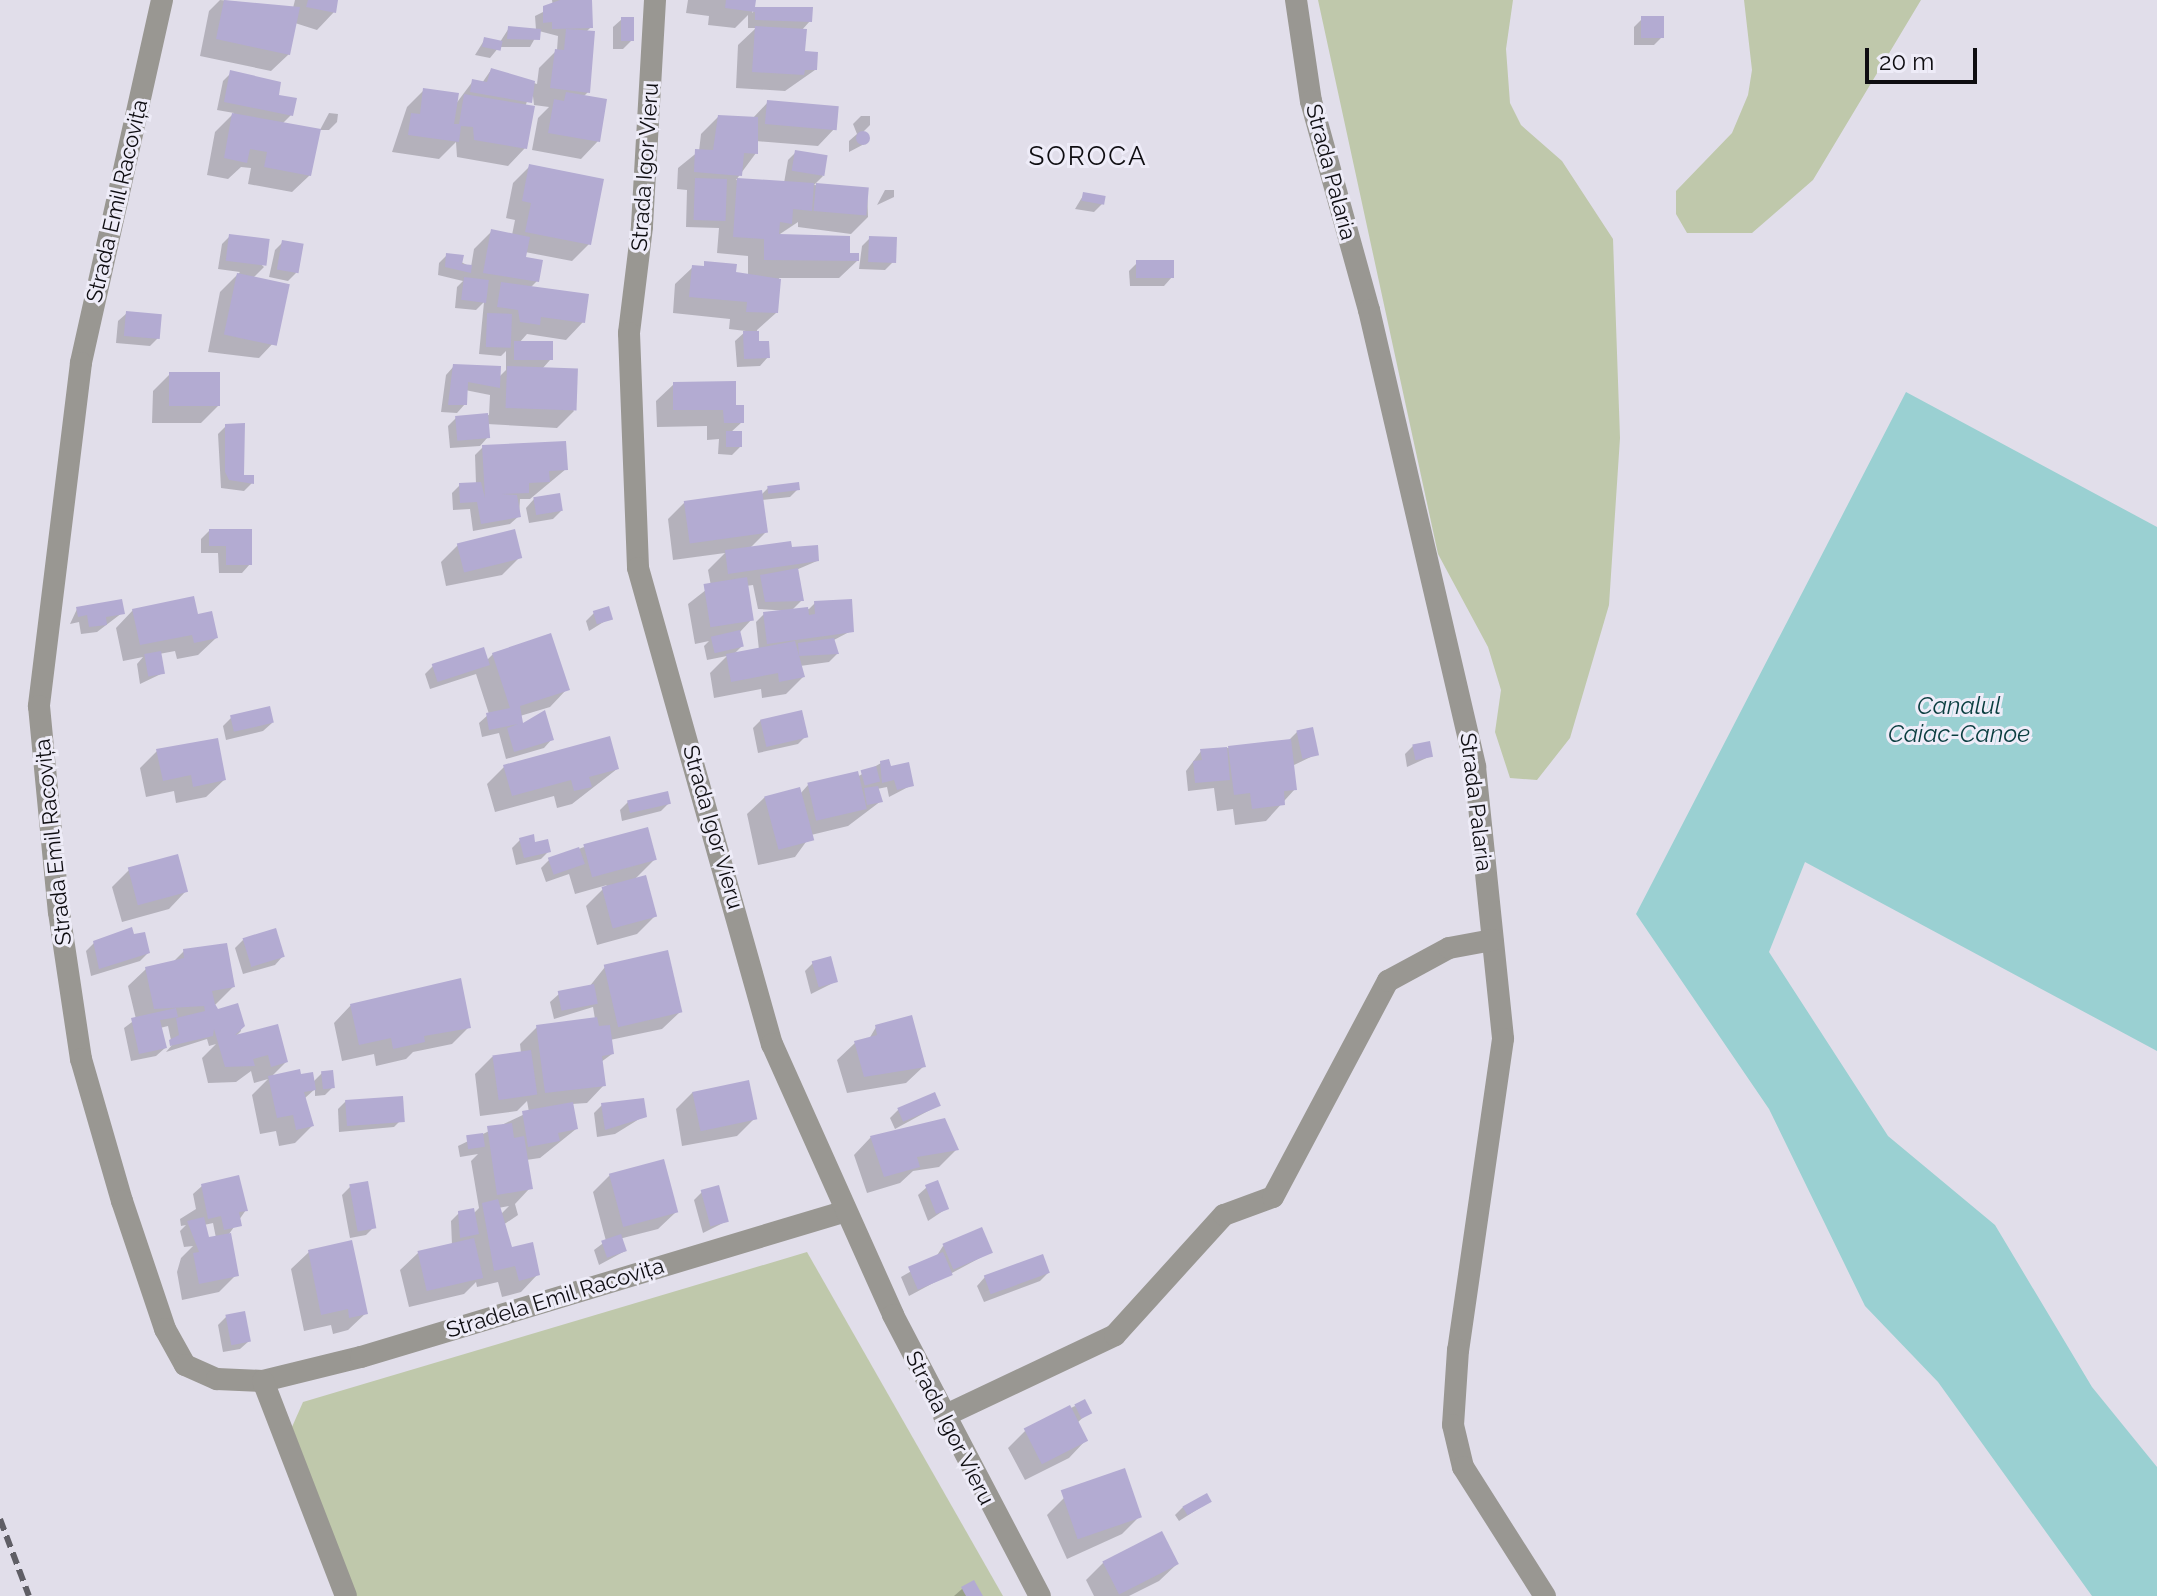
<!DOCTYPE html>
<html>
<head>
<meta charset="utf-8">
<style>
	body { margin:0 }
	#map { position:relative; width:2157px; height:1596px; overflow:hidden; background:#e1deea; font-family:Raleway,sans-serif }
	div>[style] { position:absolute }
	.green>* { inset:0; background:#bfc8ab }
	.water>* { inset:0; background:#9ad0d2 }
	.shadow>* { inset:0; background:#0003 }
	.building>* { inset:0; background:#b3abd2; transform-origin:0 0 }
	.round { border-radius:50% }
	.minor>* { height:22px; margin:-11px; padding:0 11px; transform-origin:11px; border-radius:11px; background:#999792 }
	.rail>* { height:6px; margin-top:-3px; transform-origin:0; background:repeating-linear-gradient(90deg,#5f5e65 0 12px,transparent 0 18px) }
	span { translate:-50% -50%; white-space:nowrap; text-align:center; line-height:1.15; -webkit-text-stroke:6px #eeecf8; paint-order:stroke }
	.street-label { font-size:22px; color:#0e0d11 }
	.water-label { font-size:24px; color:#093d3f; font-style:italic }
	.quarter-label { font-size:26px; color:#0e0d11; letter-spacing:2px }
	.scale { position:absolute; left:1865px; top:48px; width:112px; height:36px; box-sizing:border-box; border:4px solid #0e0d11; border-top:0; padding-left:10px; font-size:24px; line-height:28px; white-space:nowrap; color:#0e0d11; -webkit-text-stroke:6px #eeecf8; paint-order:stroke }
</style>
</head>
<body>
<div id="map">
	<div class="green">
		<div style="clip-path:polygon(1318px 0,1513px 0,1506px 49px,1510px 103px,1521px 125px,1562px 161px,1613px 239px,1620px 438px,1609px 605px,1570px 738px,1537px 780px,1510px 778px,1495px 732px,1501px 690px,1488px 647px,1438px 554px)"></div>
		<div style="clip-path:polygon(1744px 0,1921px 0,1813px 180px,1752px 233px,1687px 233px,1676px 214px,1676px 191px,1732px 133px,1748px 95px,1752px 70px)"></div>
		<div style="clip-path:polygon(807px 1252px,1003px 1596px,356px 1596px,292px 1427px,303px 1402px)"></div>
	</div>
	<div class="water">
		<div style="clip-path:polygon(1906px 392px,2157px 527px,2157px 1051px,1805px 862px,1769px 952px,1888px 1136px,1995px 1225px,2092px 1387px,2157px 1467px,2157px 1596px,2092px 1596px,1938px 1382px,1865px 1306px,1769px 1109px,1636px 914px)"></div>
	</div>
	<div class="shadow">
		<div style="clip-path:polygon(220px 0,293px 8px,295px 0,337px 0,334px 12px,317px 30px,295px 23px,289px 54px,271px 71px,200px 56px,209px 11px)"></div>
		<div style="clip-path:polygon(552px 0,590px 0,591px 27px,585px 33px,588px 92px,583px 97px,598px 141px,581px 159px,532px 150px,538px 118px,549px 107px,534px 105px,532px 88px,525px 107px,525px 148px,508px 166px,457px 157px,456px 142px,439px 159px,392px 152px,407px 107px,424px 90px,455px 105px,473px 81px,482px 83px,491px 70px,537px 84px,539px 68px,557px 50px,558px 36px,539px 31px,530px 47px,499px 47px,490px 58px,475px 55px,485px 39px,500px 42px,509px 28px,536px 30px,535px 16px,553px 7px)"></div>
		<div style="clip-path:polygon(688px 0,754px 0,752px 13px,756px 9px,810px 21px,801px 31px,803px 53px,815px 70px,785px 91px,736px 88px,738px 45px,756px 28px,748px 28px,748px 15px,735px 28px,708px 25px,709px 16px,686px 13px)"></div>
		<div style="clip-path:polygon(622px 19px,631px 41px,623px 49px,613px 49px,613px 27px)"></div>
		<div style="clip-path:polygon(1642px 19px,1662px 37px,1654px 45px,1634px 45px,1634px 27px)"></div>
		<div style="clip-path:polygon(231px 73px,276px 96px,291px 115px,282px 124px,310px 175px,292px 192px,248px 184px,251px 168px,241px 167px,228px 179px,207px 175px,215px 132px,234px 113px,217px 110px,223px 81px)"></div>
		<div style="clip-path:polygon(768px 102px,835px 128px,818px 146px,756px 141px,756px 153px,736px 180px,784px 183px,788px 160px,796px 152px,823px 176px,814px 185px,867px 189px,868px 217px,851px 234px,798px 227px,798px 222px,777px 236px,857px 261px,839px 278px,779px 278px,776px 313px,757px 330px,757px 343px,768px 357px,760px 366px,737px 367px,735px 341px,746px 331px,729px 329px,730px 319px,673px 313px,675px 284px,693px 267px,748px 276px,748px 256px,717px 253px,719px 228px,686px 227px,687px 190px,677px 189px,678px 168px,699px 151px,701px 134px,718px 117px,752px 119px)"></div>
		<div style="clip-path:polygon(329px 113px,338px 114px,337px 122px,329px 130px,320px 130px)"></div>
		<div style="clip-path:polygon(861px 116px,870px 116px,870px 125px,861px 134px,868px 142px,849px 152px,849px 141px,857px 134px,853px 124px)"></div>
		<div style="clip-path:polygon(530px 166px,589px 244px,572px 261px,525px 252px,523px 259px,537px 281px,530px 288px,583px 322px,566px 340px,527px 334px,519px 343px,550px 360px,542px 369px,574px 411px,557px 428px,487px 424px,488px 437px,480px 446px,450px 448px,448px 426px,456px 418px,489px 415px,490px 395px,465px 390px,465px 404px,457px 413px,441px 412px,446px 375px,454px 366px,498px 378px,506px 370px,506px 351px,501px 356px,479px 354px,484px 302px,476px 310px,455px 308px,457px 287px,463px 281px,438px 275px,439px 263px,447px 255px,471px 267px,474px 249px,492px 231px,512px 235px,515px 220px,506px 218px,513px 183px)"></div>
		<div style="clip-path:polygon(885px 190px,894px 190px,894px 197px,877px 205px)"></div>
		<div style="clip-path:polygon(1084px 194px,1102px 204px,1094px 212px,1075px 209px)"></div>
		<div style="clip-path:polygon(230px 236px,264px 267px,253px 278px,276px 340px,259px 358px,208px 352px,220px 292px,240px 272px,218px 269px,222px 244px)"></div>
		<div style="clip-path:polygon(870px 238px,893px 262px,885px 270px,859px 269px,862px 246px)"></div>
		<div style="clip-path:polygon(283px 242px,296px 273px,288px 281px,269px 277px,275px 250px)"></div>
		<div style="clip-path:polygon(1137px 263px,1172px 277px,1164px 286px,1130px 286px,1129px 271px)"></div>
		<div style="clip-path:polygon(127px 313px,158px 338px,150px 346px,116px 343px,118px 321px)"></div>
		<div style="clip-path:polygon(170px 374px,218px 406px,201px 423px,152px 423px,153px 391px)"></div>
		<div style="clip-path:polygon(674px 384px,734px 407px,742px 422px,730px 433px,740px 447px,732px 455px,718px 454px,719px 439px,707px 440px,707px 426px,657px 427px,656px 401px)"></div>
		<div style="clip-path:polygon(226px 426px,242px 477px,252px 483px,244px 491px,221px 488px,218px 434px)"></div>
		<div style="clip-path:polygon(483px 447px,566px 469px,530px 499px,520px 499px,519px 516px,510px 524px,473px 531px,470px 509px,453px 510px,452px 493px,460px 485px,476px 484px,475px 455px)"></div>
		<div style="clip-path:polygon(768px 488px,798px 489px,790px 497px,762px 500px,766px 532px,749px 549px,790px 549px,817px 561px,796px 570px,802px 600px,791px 611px,758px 609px,753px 585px,746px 586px,752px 619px,739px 633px,742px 646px,734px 654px,759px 650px,756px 622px,764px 614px,809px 609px,815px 603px,851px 631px,832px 641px,837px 654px,829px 662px,800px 666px,803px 677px,786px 694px,762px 698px,761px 689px,714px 698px,710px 673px,727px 656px,707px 660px,704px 646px,709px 641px,695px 644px,688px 604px,711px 586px,708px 570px,725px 553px,673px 560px,668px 519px,685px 502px,761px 495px)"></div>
		<div style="clip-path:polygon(534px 499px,561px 511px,553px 519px,529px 523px,526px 508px)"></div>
		<div style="clip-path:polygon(209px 531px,250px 564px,242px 573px,219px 573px,218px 553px,201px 553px,201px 539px)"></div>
		<div style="clip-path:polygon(458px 545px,519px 558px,502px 575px,446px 586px,441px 562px)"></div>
		<div style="clip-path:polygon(77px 609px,122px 613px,97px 632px,81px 634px,79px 622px,70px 624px)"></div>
		<div style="clip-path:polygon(133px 610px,196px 617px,216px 638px,198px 655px,177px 659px,175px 651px,159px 654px,163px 673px,140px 684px,137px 664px,143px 657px,123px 661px,116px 628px)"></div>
		<div style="clip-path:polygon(594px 613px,610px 618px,589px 631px,586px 621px)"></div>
		<div style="clip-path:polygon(493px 654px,567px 689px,550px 707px,520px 716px,522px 726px,552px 739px,544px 748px,506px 759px,499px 733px,482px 737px,479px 723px,489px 714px,476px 674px,430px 689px,425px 674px,433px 666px,486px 661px)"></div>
		<div style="clip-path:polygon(231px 718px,272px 723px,263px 731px,226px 740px,223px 726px)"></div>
		<div style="clip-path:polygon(761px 720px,806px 736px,798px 744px,758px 753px,753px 728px)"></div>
		<div style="clip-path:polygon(1297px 732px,1317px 754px,1292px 766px,1295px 789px,1266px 821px,1235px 825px,1233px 809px,1217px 811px,1214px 788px,1188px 791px,1186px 771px,1201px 751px,1288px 741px)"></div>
		<div style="clip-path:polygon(1413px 746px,1431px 756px,1407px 767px,1405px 754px)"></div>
		<div style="clip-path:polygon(157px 751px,224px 780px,206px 797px,176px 803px,174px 791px,146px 797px,140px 768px)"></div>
		<div style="clip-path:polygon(881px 763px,912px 785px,889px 797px,887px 787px,877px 789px,881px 801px,848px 826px,811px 835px,795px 857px,758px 865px,747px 814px,765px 797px,800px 794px,808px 785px,857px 777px)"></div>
		<div style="clip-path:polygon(504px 767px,617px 769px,572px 804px,557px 808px,554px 796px,495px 812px,487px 784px)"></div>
		<div style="clip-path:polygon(628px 802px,669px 803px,661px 811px,622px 821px,620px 810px)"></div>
		<div style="clip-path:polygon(520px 840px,534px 844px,549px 851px,541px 859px,516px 865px,512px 848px)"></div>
		<div style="clip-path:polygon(584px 847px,655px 859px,633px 881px,654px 917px,637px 934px,597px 945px,586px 906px,607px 885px,575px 894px,569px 874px,546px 882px,541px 868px,549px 860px)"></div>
		<div style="clip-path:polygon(129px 870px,186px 891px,169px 909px,122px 922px,112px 887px)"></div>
		<div style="clip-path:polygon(133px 936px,148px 953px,140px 961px,91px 976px,86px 951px,94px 943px)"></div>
		<div style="clip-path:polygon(243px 940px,283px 956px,275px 965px,243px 974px,235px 948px)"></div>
		<div style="clip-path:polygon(184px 951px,233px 987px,215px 1005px,217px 1012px,237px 1005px,241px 1031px,235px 1037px,286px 1062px,270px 1078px,313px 1082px,322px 1073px,333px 1087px,325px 1095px,315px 1096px,315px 1089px,305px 1098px,312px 1126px,295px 1143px,279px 1146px,276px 1131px,260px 1134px,252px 1095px,268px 1079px,254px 1083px,251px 1071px,236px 1082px,208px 1083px,202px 1058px,216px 1044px,209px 1046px,207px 1039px,166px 1052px,172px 1045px,168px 1026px,160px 1028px,165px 1048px,156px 1056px,131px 1061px,124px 1028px,136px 1019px,128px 986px,146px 969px,172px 963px)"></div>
		<div style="clip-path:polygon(813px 963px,835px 982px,811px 994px,805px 971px)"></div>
		<div style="clip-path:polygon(evenodd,605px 967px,680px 1012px,662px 1029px,610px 1040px,612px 1054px,601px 1062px,604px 1085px,587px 1103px,572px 1104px,576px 1129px,540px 1158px,526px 1160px,530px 1188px,515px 1204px,518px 1215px,503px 1225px,511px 1249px,538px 1274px,521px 1292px,502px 1297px,498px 1282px,477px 1287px,476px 1282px,464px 1294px,409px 1307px,400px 1270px,418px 1253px,452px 1245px,451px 1221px,459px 1213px,473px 1214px,479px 1208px,471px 1161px,478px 1154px,460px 1157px,458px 1146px,529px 1112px,527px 1101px,517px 1111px,480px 1116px,475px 1074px,492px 1057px,521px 1053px,520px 1044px,537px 1027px,595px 1019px,593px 1007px,554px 1019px,550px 1002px,559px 994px,589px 987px,605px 967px,509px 1206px,500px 1215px,498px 1208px,509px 1206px)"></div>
		<div style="clip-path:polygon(351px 1005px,469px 1027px,452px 1044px,413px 1052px,406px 1059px,376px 1066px,374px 1054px,342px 1061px,334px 1023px)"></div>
		<div style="clip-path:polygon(876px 1027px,924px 1066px,906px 1083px,847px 1093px,837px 1060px,855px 1043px,869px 1039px)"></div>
		<div style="clip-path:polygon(693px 1092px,754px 1119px,737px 1136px,682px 1146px,676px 1109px)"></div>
		<div style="clip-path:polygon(346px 1101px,402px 1119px,394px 1127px,339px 1132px,338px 1109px)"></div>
		<div style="clip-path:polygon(602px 1105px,644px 1116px,615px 1134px,597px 1137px,594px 1113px)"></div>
		<div style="clip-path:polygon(939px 1105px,895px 1129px,890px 1118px,899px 1109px)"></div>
		<div style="clip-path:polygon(871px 1137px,956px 1150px,939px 1167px,913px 1171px,900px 1183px,867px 1193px,854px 1155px)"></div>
		<div style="clip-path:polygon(610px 1175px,676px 1212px,658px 1229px,619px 1239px,625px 1251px,599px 1265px,594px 1250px,606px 1241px,593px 1192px)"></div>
		<div style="clip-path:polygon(evenodd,202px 1186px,246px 1210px,229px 1234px,236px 1275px,219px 1292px,182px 1300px,177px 1272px,181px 1258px,193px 1246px,184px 1247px,180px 1231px,186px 1225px,181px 1226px,180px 1219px,196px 1209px,193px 1194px,202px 1186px,213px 1223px,216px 1238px,207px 1239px,204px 1225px,213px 1223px)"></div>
		<div style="clip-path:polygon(350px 1187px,374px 1227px,366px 1235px,350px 1238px,342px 1195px)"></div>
		<div style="clip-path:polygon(927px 1187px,946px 1209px,928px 1221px,918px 1195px)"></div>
		<div style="clip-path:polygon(702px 1192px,727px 1221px,703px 1233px,694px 1200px)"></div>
		<div style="clip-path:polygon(943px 1246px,991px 1252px,909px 1296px,901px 1277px,936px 1257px)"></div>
		<div style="clip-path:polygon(309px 1252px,366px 1313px,348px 1330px,333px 1334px,331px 1325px,304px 1331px,291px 1269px)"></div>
		<div style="clip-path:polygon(1048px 1273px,1040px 1281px,984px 1302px,977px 1286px,985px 1277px)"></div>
		<div style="clip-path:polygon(226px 1317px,249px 1341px,240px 1349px,223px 1352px,218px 1325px)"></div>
		<div style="clip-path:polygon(1075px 1406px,1089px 1412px,1077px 1423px,1086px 1440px,1069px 1458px,1025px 1480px,1008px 1448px,1026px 1430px)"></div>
		<div style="clip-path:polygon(1064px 1498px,1140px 1516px,1122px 1534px,1067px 1559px,1047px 1515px)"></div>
		<div style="clip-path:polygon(1209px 1502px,1179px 1521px,1175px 1515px,1183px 1507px)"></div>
		<div style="clip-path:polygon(1103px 1563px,1177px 1564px,1159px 1581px,1129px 1596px,1094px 1596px,1086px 1580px)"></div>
		<div style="clip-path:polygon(973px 1582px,981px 1596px,954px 1596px,962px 1589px)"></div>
	</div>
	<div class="building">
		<div style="clip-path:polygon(224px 0,300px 7px,290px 55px,216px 39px)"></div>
		<div style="clip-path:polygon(308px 0,338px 0,336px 13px,306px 7px)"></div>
		<div style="clip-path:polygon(560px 0,592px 0,593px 28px,552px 29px,552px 22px,543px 23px,543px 6px)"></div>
		<div style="clip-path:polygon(726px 0,756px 0,755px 7px,813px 7px,812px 22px,755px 20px,755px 12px,725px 8px)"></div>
		<div style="left:1664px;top:16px;width:22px;height:23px;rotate:90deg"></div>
		<div style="left:621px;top:17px;width:13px;height:24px"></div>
		<div style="clip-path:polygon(508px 26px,541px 29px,540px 40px,507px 39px)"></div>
		<div style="clip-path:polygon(755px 26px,807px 29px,805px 51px,818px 52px,817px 70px,805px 70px,804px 75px,752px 72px)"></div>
		<div style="clip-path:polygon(566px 29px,595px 31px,590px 93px,550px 88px,555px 49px,564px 50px)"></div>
		<div style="left:484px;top:37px;width:19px;height:10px;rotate:12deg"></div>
		<div style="clip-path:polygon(491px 68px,535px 81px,532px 103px,470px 92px,472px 79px,487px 82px)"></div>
		<div style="clip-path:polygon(230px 70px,281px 82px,279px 95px,297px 98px,293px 116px,224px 102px)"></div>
		<div style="clip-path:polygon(423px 88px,459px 93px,454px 124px,459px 124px,464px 94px,535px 106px,527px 149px,474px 140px,473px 127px,461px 126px,459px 142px,408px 135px,411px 113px,420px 114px)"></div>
		<div style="clip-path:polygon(566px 92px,607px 99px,600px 142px,548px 133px,554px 99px,564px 101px)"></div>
		<div style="left:767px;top:100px;width:72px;height:24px;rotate:5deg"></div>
		<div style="clip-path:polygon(232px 113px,321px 129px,311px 176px,264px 167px,267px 152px,250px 149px,247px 163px,224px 158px)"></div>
		<div style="clip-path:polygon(718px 115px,758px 117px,758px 154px,744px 153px,742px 176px,694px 172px,695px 149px,713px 150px)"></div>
		<div class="round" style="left:856px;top:131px;width:14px;height:14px"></div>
		<div style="left:795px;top:150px;width:33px;height:21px;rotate:9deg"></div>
		<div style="clip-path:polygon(529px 164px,604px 179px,591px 245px,525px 232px,531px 203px,522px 201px)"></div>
		<div style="left:695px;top:178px;width:32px;height:42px;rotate:2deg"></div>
		<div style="clip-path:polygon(737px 178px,814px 183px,812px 211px,793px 209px,792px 224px,780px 222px,779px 234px,850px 236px,850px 253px,859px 253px,859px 261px,764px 260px,764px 239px,733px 237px)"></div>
		<div style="left:816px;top:183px;width:53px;height:28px;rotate:5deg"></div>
		<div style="left:1083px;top:192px;width:23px;height:9px;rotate:10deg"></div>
		<div style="clip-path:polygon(491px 229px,530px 237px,526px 257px,543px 260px,539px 282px,483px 273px)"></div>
		<div style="left:229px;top:234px;width:41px;height:27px;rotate:7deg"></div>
		<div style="left:869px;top:236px;width:28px;height:26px;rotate:2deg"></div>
		<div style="left:282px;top:240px;width:22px;height:30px;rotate:10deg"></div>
		<div style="clip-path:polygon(446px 253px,464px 255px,462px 264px,472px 265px,471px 273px,445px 267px)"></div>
		<div style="left:1174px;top:260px;width:18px;height:38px;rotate:90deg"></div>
		<div style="clip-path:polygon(704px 261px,737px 264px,736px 272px,781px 279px,778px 313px,746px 312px,747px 302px,689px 297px,692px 265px,704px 266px)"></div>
		<div style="left:237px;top:273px;width:54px;height:63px;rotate:12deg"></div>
		<div style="left:464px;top:277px;width:25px;height:23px;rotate:7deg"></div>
		<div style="clip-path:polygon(501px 282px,589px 294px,585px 323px,541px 317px,540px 325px,520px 322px,518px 310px,497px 307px)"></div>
		<div style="left:126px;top:311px;width:36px;height:25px;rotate:5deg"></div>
		<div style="left:487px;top:313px;width:25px;height:34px;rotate:2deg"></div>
		<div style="clip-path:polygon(743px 331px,759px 331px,759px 341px,769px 341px,770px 358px,744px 359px)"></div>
		<div style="left:514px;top:341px;width:39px;height:19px"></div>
		<div style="clip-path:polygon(453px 364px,501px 366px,500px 388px,468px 382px,467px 405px,448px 405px)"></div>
		<div style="left:507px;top:366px;width:71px;height:42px;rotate:2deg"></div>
		<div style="left:169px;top:372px;width:51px;height:34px"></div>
		<div style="clip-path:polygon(736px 381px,736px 405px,744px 405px,744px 423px,724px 423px,723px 410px,673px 410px,673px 382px)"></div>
		<div style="left:488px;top:413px;width:25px;height:33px;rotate:85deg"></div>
		<div style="clip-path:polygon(245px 423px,244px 475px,254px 475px,254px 484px,229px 480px,225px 472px,225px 424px)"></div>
		<div style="left:726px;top:431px;width:16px;height:16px"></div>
		<div style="clip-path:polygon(566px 441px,568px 470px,549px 471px,550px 482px,529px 483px,529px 493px,501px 494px,517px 495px,521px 517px,481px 524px,477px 502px,460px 503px,459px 483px,481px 482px,485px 498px,482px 445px)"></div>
		<div style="left:799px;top:482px;width:8px;height:32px;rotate:83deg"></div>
		<div style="left:762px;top:490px;width:43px;height:79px;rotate:82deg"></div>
		<div style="left:560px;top:493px;width:18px;height:27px;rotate:81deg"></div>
		<div style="clip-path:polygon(209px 529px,252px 529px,252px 565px,226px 565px,226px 546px,209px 546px)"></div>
		<div style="left:515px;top:529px;width:30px;height:60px;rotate:76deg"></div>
		<div style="clip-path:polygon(791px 541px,792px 547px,818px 545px,819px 561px,728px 574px,725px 550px)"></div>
		<div style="clip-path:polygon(798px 568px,804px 601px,765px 602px,760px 575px)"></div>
		<div style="left:747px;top:577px;width:44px;height:44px;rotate:81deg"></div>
		<div style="clip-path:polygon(194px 596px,198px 614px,212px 611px,218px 638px,194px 643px,192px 635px,140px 645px,132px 609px)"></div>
		<div style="clip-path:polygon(122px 599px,125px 614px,106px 617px,107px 625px,89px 627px,87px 615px,78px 617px,76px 607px)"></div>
		<div style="clip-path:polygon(852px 599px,854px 632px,767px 644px,763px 612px,808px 607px,809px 615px,815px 614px,814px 601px)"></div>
		<div style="left:609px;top:606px;width:14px;height:17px;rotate:73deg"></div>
		<div style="left:740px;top:630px;width:17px;height:30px;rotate:77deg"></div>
		<div style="clip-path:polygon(551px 633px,570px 690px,520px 706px,523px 723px,545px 710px,554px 740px,514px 752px,507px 728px,518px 724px,489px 730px,486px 713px,510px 708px,492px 653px)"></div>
		<div style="clip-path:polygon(834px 638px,839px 654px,799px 656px,798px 643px)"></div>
		<div style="clip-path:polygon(795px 641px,805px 677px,779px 682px,778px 673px,731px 682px,726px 654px)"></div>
		<div style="left:484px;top:647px;width:19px;height:55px;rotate:72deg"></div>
		<div style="left:161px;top:651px;width:23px;height:17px;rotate:80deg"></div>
		<div style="left:270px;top:706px;width:17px;height:41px;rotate:77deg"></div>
		<div style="left:802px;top:710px;width:28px;height:43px;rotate:77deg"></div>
		<div style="left:1313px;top:727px;width:29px;height:17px;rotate:78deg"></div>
		<div style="clip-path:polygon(610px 736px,619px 769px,589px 777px,592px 787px,574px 791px,571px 780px,512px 796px,503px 765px)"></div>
		<div style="clip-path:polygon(218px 738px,226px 780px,193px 787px,191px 775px,163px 781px,156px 749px)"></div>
		<div style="clip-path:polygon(1291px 739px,1297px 790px,1284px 791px,1285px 805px,1252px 809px,1250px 793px,1234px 795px,1228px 746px)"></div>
		<div style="left:1430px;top:741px;width:16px;height:18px;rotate:79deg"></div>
		<div style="clip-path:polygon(1227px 747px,1230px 780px,1195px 783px,1193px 761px,1202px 760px,1200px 749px)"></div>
		<div style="clip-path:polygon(889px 759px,891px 766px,909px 762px,914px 786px,897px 790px,894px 780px,882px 783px,880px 761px)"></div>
		<div style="left:876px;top:766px;width:16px;height:16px;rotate:75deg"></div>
		<div style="left:858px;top:771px;width:39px;height:52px;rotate:77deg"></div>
		<div style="clip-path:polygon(878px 786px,883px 802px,867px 805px,864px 788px)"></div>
		<div style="left:800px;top:787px;width:55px;height:37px;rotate:75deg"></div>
		<div style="left:668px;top:791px;width:13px;height:42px;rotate:77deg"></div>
		<div style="left:648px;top:827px;width:34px;height:67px;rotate:75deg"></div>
		<div style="clip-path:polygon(534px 834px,535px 842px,548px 839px,551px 852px,524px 858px,519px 838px)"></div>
		<div style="left:579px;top:847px;width:18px;height:33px;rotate:71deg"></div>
		<div style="left:178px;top:854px;width:39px;height:52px;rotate:75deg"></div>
		<div style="left:646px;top:875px;width:43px;height:46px;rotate:75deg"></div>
		<div style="clip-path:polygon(132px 927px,134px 934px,145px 932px,150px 953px,99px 969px,93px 941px)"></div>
		<div style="left:276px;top:928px;width:30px;height:35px;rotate:73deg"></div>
		<div style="clip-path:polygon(227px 943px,235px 987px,212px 991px,215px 1004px,218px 1009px,238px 1003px,245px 1026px,235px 1035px,278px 1024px,288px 1062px,271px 1067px,268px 1055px,253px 1059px,255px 1066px,225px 1067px,214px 1029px,213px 1036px,170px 1046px,169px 1040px,179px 1035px,176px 1018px,205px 1011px,204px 1006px,154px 1009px,145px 967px,184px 958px,183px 949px)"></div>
		<div style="left:668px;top:950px;width:64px;height:66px;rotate:77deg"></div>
		<div style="left:831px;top:956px;width:27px;height:20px;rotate:75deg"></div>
		<div style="clip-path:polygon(461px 978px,471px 1028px,424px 1036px,425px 1042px,393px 1049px,391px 1038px,359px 1045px,350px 1004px)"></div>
		<div style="left:594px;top:984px;width:20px;height:37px;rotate:79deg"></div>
		<div style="clip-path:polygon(176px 1008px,178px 1017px,160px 1020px,167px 1048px,139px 1054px,131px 1018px)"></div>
		<div style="clip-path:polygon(912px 1015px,926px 1067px,864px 1077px,854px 1041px,877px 1035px,875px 1025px)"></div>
		<div style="clip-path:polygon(597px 1017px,599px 1026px,610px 1025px,614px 1054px,602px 1056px,606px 1086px,545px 1093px,536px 1025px)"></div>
		<div style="left:531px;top:1050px;width:45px;height:39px;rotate:82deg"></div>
		<div style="clip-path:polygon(300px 1069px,301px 1074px,313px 1072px,316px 1090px,304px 1092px,314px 1126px,296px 1130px,293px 1115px,277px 1118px,268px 1076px)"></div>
		<div style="left:333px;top:1070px;width:18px;height:12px;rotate:84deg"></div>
		<div style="left:749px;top:1080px;width:40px;height:58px;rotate:78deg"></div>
		<div style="left:935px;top:1092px;width:15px;height:41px;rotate:67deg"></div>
		<div style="left:403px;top:1096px;width:26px;height:58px;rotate:86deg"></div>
		<div style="clip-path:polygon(644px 1098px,647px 1117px,605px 1130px,601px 1103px)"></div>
		<div style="clip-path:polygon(573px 1102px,578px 1129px,558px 1133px,560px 1141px,528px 1147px,522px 1111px)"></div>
		<div style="clip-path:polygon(945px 1118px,959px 1150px,917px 1157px,920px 1167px,884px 1177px,870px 1136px)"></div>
		<div style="clip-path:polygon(512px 1123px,514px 1138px,524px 1136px,533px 1189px,497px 1195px,487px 1126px)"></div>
		<div style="left:483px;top:1133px;width:14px;height:17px;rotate:82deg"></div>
		<div style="left:664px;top:1159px;width:55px;height:57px;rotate:75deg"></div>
		<div style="clip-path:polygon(239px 1175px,248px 1211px,239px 1212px,242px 1226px,224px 1230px,221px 1216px,208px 1219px,201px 1184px)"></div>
		<div style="left:938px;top:1180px;width:31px;height:14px;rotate:69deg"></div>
		<div style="left:368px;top:1181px;width:48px;height:19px;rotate:80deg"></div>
		<div style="left:719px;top:1185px;width:38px;height:19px;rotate:75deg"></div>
		<div style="clip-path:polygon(498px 1199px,512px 1247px,533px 1242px,540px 1275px,519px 1281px,515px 1266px,494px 1271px,482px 1203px)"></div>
		<div style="clip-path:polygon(474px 1208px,479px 1234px,460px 1238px,458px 1211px)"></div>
		<div style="clip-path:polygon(204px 1217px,209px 1237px,231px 1233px,239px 1276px,199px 1284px,193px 1253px,199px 1252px,187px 1221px)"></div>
		<div style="left:982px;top:1227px;width:28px;height:43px;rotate:67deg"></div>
		<div style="left:621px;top:1234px;width:18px;height:21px;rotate:71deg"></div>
		<div style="left:474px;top:1238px;width:41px;height:58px;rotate:77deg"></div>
		<div style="clip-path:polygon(352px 1240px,368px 1314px,349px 1318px,348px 1309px,321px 1315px,308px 1250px)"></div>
		<div style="left:943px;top:1252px;width:25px;height:38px;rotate:67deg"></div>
		<div style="left:1043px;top:1254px;width:20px;height:63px;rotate:70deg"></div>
		<div style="left:245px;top:1311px;width:31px;height:20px;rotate:79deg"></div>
		<div style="left:1085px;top:1399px;width:16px;height:12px;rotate:63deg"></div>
		<div style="left:1070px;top:1405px;width:40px;height:52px;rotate:63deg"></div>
		<div style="left:1125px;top:1468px;width:52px;height:68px;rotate:71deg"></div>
		<div style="left:1207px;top:1493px;width:10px;height:28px;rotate:61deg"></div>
		<div style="left:1162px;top:1531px;width:37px;height:67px;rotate:63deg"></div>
		<div style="clip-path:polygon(974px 1580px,983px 1596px,966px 1596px,961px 1587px)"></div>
	</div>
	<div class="minor">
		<div style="left:162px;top:0;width:372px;rotate:102.6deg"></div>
		<div style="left:81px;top:363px;width:346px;rotate:97deg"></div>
		<div style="left:39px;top:706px;width:207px;rotate:84.5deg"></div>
		<div style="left:59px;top:912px;width:149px;rotate:81.5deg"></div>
		<div style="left:81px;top:1059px;width:148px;rotate:73.9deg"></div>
		<div style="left:122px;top:1201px;width:135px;rotate:71.4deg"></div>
		<div style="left:165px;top:1329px;width:41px;rotate:60.9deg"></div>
		<div style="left:185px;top:1365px;width:35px;rotate:24deg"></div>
		<div style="left:217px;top:1379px;width:46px;rotate:2.5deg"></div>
		<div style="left:263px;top:1381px;width:101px;rotate:-13.8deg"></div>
		<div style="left:361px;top:1357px;width:506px;rotate:-16.75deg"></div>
		<div style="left:655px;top:0;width:227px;rotate:93.3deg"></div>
		<div style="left:642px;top:227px;width:107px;rotate:97deg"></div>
		<div style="left:629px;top:333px;width:235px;rotate:87.8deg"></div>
		<div style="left:638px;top:568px;width:495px;rotate:74.3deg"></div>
		<div style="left:772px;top:1044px;width:297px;rotate:65.9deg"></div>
		<div style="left:893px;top:1315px;width:317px;rotate:62.4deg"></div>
		<div style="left:1296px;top:0;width:102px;rotate:81.6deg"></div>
		<div style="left:1311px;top:101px;width:217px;rotate:74.5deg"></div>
		<div style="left:1369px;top:310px;width:469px;rotate:76.9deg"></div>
		<div style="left:1475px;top:767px;width:273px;rotate:84.1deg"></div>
		<div style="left:1503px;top:1039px;width:314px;rotate:98.2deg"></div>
		<div style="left:1458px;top:1350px;width:75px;rotate:93.8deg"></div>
		<div style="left:1453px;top:1425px;width:43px;rotate:76.6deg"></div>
		<div style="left:1463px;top:1467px;width:153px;rotate:57.6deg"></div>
		<div style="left:263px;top:1381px;width:230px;rotate:68.9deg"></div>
		<div style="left:944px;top:1416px;width:189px;rotate:-25.3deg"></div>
		<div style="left:1115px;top:1335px;width:162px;rotate:-47.8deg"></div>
		<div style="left:1224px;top:1215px;width:52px;rotate:-20.2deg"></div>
		<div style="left:1273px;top:1197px;width:245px;rotate:-62deg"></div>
		<div style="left:1388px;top:981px;width:69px;rotate:-28.4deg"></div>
		<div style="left:1449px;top:948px;width:44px;rotate:-10.5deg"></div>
	</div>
	<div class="rail">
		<div style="left:0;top:1519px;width:82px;rotate:69.4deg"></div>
	</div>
	<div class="street-label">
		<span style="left:645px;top:167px;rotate:-86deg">Strada Igor Vieru</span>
		<span style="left:1331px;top:172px;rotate:75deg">Strada Palaria</span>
		<span style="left:117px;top:201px;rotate:-77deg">Strada Emil Racovița</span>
		<span style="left:1476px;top:802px;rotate:83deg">Strada Palaria</span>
		<span style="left:713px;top:827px;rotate:74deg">Strada Igor Vieru</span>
		<span style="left:53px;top:842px;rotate:-96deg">Strada Emil Racovița</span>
		<span style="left:555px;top:1298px;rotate:-17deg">Stradela Emil Racovița</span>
		<span style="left:950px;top:1428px;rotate:63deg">Strada Igor Vieru</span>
	</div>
	<div class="water-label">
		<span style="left:1959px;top:720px">Canalul<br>Caiac-Canoe</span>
	</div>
	<div class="quarter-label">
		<span style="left:1088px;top:157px">SOROCA</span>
	</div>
	<div class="scale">20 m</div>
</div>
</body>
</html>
